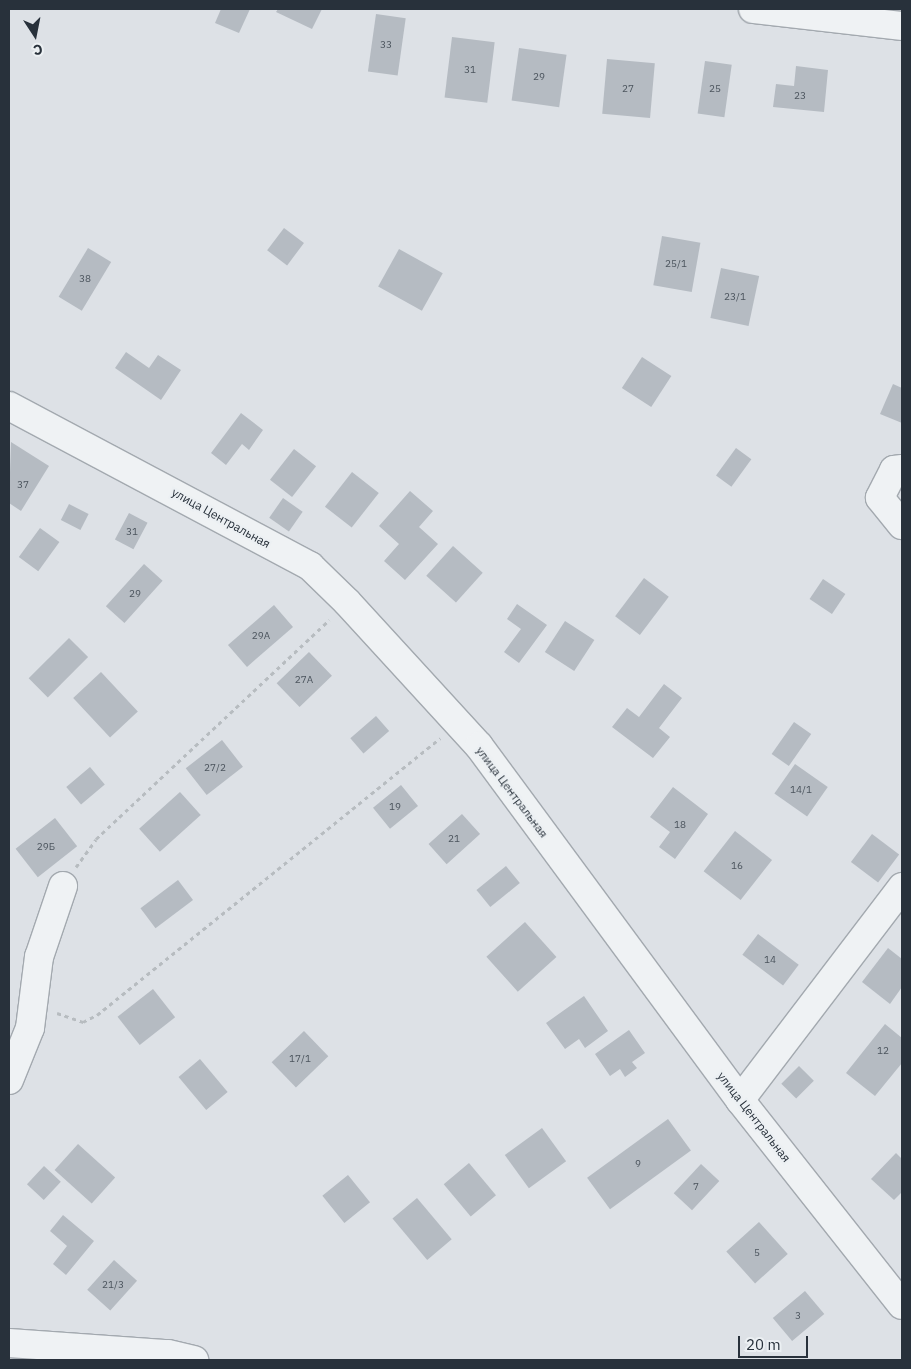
<!DOCTYPE html>
<html>
<head>
<meta charset="utf-8">
<style>
	body { margin:0 }
	#map { position:relative; width:911px; height:1369px; overflow:hidden; background:#dde1e6; font-family:"IBM Plex Sans",sans-serif }
	div>[style] { position:absolute }
	.building>* { inset:0; background:#b5bbc2; transform-origin:0 0 }
	.path>* { height:3px; margin-top:-1.5px; transform-origin:0; background:repeating-linear-gradient(90deg,#b7bcc0 0 4px,transparent 0 8px) }
	.roads { filter:drop-shadow(1px 0 #a3a9af) drop-shadow(-1px 0 #a3a9af) drop-shadow(0 1px #a3a9af) drop-shadow(0 -1px #a3a9af) }
	.minor>* { height:28px; margin:-14px; padding:0 14px; transform-origin:14px; border-radius:14px; background:#eff2f4 }
	span { translate:-50% -50%; white-space:nowrap; text-align:center; line-height:1.15; -webkit-text-stroke:4.5px #ecf0f3; paint-order:stroke }
	.number-label { font-size:10px; color:#4b545d }
	.number-label span { -webkit-text-stroke-width:0 }
	.street-label { font-size:12px; color:#28313b }
	.frame { position:absolute; inset:0; border:10px solid #28313b; pointer-events:none }
	.north { position:absolute; left:10px; top:10px; width:50px; height:50px; -webkit-text-stroke:4px #ecf0f3; paint-order:stroke; rotate:169deg; font-size:14px; font-weight:700; line-height:20px; text-align:center; color:#28313b }
	.north::after { content:''; display:block; margin:auto; width:18px; height:22px; background:#28313b; clip-path:polygon(50% 0,100% 100%,50% 72%,0 100%) }
	.scale { position:absolute; left:738px; top:1336px; width:70px; height:22px; box-sizing:border-box; border:2px solid #28313b; border-top:0; padding-left:6px; font-size:15px; line-height:18px; white-space:nowrap; color:#28313b; -webkit-text-stroke:4px #ecf0f3; paint-order:stroke }
</style>
</head>
<body>
<div id="map">
	<div class="building">
		<div style="clip-path:polygon(221px 9px,250px 9px,239px 33px,215px 23px)"></div>
		<div style="clip-path:polygon(278px 9px,322px 9px,312px 29px,276px 12px)"></div>
		<div style="left:376px;top:14px;width:30px;height:58px;rotate:8deg"></div>
		<div style="left:452px;top:37px;width:43px;height:61px;rotate:7deg"></div>
		<div style="left:519px;top:48px;width:48px;height:53px;rotate:8deg"></div>
		<div style="left:607px;top:59px;width:48px;height:55px;rotate:5deg"></div>
		<div style="left:705px;top:61px;width:27px;height:53px;rotate:8deg"></div>
		<div style="clip-path:polygon(796px 66px,828px 70px,824px 112px,773px 107px,776px 84px,794px 86px)"></div>
		<div style="left:284px;top:228px;width:25px;height:28px;rotate:37deg"></div>
		<div style="left:662px;top:236px;width:39px;height:50px;rotate:10deg"></div>
		<div style="left:88px;top:248px;width:27px;height:57px;rotate:31deg"></div>
		<div style="left:399px;top:249px;width:50px;height:43px;rotate:29deg"></div>
		<div style="left:721px;top:268px;width:39px;height:51px;rotate:12deg"></div>
		<div style="clip-path:polygon(126px 352px,149px 368px,158px 355px,181px 370px,161px 400px,115px 368px)"></div>
		<div style="left:642px;top:357px;width:35px;height:37px;rotate:33deg"></div>
		<div style="clip-path:polygon(893px 384px,902px 388px,902px 423px,880px 414px)"></div>
		<div style="clip-path:polygon(241px 413px,263px 430px,249px 450px,242px 444px,226px 465px,211px 453px)"></div>
		<div style="clip-path:polygon(11px 442px,49px 466px,21px 511px,9px 503px)"></div>
		<div style="left:736px;top:448px;width:19px;height:34px;rotate:36deg"></div>
		<div style="left:294px;top:449px;width:28px;height:39px;rotate:38deg"></div>
		<div style="left:352px;top:472px;width:34px;height:44px;rotate:38deg"></div>
		<div style="clip-path:polygon(410px 491px,433px 511px,419px 527px,438px 544px,405px 580px,384px 561px,399px 544px,379px 526px)"></div>
		<div style="left:283px;top:498px;width:24px;height:24px;rotate:35deg"></div>
		<div style="left:69px;top:504px;width:22px;height:18px;rotate:27deg"></div>
		<div style="left:129px;top:513px;width:21px;height:30px;rotate:28deg"></div>
		<div style="left:40px;top:528px;width:24px;height:36px;rotate:36deg"></div>
		<div style="left:453px;top:546px;width:40px;height:40px;rotate:42deg"></div>
		<div style="left:144px;top:564px;width:25px;height:57px;rotate:42deg"></div>
		<div style="left:644px;top:578px;width:31px;height:48px;rotate:37deg"></div>
		<div style="left:823px;top:579px;width:27px;height:24px;rotate:34deg"></div>
		<div style="clip-path:polygon(517px 604px,547px 625px,519px 663px,504px 652px,521px 629px,507px 619px)"></div>
		<div style="left:274px;top:605px;width:29px;height:61px;rotate:49deg"></div>
		<div style="left:565px;top:621px;width:35px;height:37px;rotate:33deg"></div>
		<div style="left:69px;top:638px;width:27px;height:57px;rotate:45deg"></div>
		<div style="left:309px;top:652px;width:33px;height:45px;rotate:46deg"></div>
		<div style="left:101px;top:672px;width:54px;height:38px;rotate:47deg"></div>
		<div style="clip-path:polygon(664px 684px,682px 698px,659px 728px,670px 737px,653px 758px,612px 727px,627px 708px,639px 717px)"></div>
		<div style="left:376px;top:716px;width:20px;height:34px;rotate:49deg"></div>
		<div style="left:794px;top:722px;width:21px;height:39px;rotate:35deg"></div>
		<div style="left:222px;top:740px;width:34px;height:46px;rotate:52deg"></div>
		<div style="left:795px;top:764px;width:40px;height:36px;rotate:35deg"></div>
		<div style="left:90px;top:767px;width:23px;height:31px;rotate:50deg"></div>
		<div style="left:401px;top:785px;width:27px;height:36px;rotate:51deg"></div>
		<div style="clip-path:polygon(673px 787px,708px 814px,675px 859px,659px 847px,670px 832px,650px 817px)"></div>
		<div style="left:180px;top:792px;width:31px;height:55px;rotate:48deg"></div>
		<div style="left:462px;top:814px;width:27px;height:45px;rotate:48deg"></div>
		<div style="left:55px;top:818px;width:36px;height:50px;rotate:52deg"></div>
		<div style="left:735px;top:831px;width:47px;height:51px;rotate:38deg"></div>
		<div style="left:872px;top:834px;width:34px;height:35px;rotate:37deg"></div>
		<div style="left:506px;top:866px;width:22px;height:38px;rotate:51deg"></div>
		<div style="left:178px;top:880px;width:25px;height:47px;rotate:53deg"></div>
		<div style="left:525px;top:922px;width:47px;height:52px;rotate:48deg"></div>
		<div style="left:758px;top:934px;width:51px;height:26px;rotate:37deg"></div>
		<div style="clip-path:polygon(888px 948px,902px 959px,902px 987px,890px 1004px,862px 982px)"></div>
		<div style="left:153px;top:989px;width:36px;height:45px;rotate:52deg"></div>
		<div style="clip-path:polygon(584px 996px,608px 1031px,585px 1048px,579px 1039px,565px 1049px,546px 1023px)"></div>
		<div style="clip-path:polygon(885px 1024px,902px 1038px,902px 1063px,875px 1096px,846px 1073px)"></div>
		<div style="clip-path:polygon(629px 1030px,645px 1053px,632px 1062px,637px 1068px,625px 1077px,620px 1069px,610px 1076px,595px 1054px)"></div>
		<div style="left:304px;top:1031px;width:35px;height:45px;rotate:46deg"></div>
		<div style="left:200px;top:1059px;width:43px;height:28px;rotate:50deg"></div>
		<div style="left:799px;top:1066px;width:21px;height:25px;rotate:45deg"></div>
		<div style="left:668px;top:1119px;width:39px;height:100px;rotate:54deg"></div>
		<div style="left:542px;top:1128px;width:41px;height:46px;rotate:54deg"></div>
		<div style="left:78px;top:1144px;width:50px;height:35px;rotate:42deg"></div>
		<div style="clip-path:polygon(896px 1153px,902px 1159px,902px 1192px,894px 1200px,871px 1179px)"></div>
		<div style="left:469px;top:1163px;width:42px;height:33px;rotate:50deg"></div>
		<div style="left:701px;top:1164px;width:25px;height:40px;rotate:43deg"></div>
		<div style="left:44px;top:1166px;width:23px;height:25px;rotate:43deg"></div>
		<div style="left:348px;top:1175px;width:35px;height:33px;rotate:51deg"></div>
		<div style="left:417px;top:1198px;width:54px;height:32px;rotate:50deg"></div>
		<div style="clip-path:polygon(63px 1215px,94px 1241px,66px 1275px,53px 1264px,67px 1246px,50px 1231px)"></div>
		<div style="left:759px;top:1222px;width:43px;height:44px;rotate:48deg"></div>
		<div style="left:114px;top:1260px;width:31px;height:40px;rotate:42deg"></div>
		<div style="left:805px;top:1291px;width:30px;height:42px;rotate:50deg"></div>
	</div>
	<div class="path">
		<div style="left:76px;top:867px;width:34px;rotate:-54deg"></div>
		<div style="left:96px;top:839px;width:320px;rotate:-43.2deg"></div>
		<div style="left:57px;top:1013px;width:28px;rotate:19deg"></div>
		<div style="left:83px;top:1022px;width:16px;rotate:-27deg"></div>
		<div style="left:97px;top:1015px;width:441px;rotate:-38.9deg"></div>
	</div>
	<div class="roads">
		<div class="minor">
			<div style="left:753px;top:9px;width:150px;rotate:6.5deg"></div>
			<div style="left:9px;top:406px;width:341px;rotate:28deg"></div>
			<div style="left:310px;top:566px;width:52px;rotate:44.2deg"></div>
			<div style="left:347px;top:602px;width:195px;rotate:47.5deg"></div>
			<div style="left:479px;top:746px;width:440px;rotate:53.6deg"></div>
			<div style="left:740px;top:1100px;width:261px;rotate:51.7deg"></div>
			<div style="left:902px;top:469px;width:8px;rotate:173deg"></div>
			<div style="left:894px;top:470px;width:31px;rotate:117deg"></div>
			<div style="left:880px;top:498px;width:35px;rotate:51deg"></div>
			<div style="left:9px;top:1080px;width:56px;rotate:-68deg"></div>
			<div style="left:30px;top:1028px;width:72px;rotate:-82.8deg"></div>
			<div style="left:39px;top:957px;width:75px;rotate:-71.3deg"></div>
			<div style="left:740px;top:1100px;width:268px;rotate:-52.7deg"></div>
			<div style="left:9px;top:1343px;width:159px;rotate:4deg"></div>
			<div style="left:168px;top:1354px;width:27px;rotate:13deg"></div>
		</div>
	</div>
	<div class="number-label">
		<span style="left:386px;top:45px">33</span>
		<span style="left:470px;top:70px">31</span>
		<span style="left:539px;top:77px">29</span>
		<span style="left:628px;top:89px">27</span>
		<span style="left:715px;top:89px">25</span>
		<span style="left:800px;top:96px">23</span>
		<span style="left:676px;top:264px">25/1</span>
		<span style="left:85px;top:279px">38</span>
		<span style="left:735px;top:297px">23/1</span>
		<span style="left:23px;top:485px">37</span>
		<span style="left:132px;top:532px">31</span>
		<span style="left:135px;top:594px">29</span>
		<span style="left:261px;top:636px">29А</span>
		<span style="left:304px;top:680px">27А</span>
		<span style="left:215px;top:768px">27/2</span>
		<span style="left:801px;top:790px">14/1</span>
		<span style="left:395px;top:807px">19</span>
		<span style="left:680px;top:825px">18</span>
		<span style="left:454px;top:839px">21</span>
		<span style="left:46px;top:847px">29Б</span>
		<span style="left:737px;top:866px">16</span>
		<span style="left:770px;top:960px">14</span>
		<span style="left:883px;top:1051px">12</span>
		<span style="left:300px;top:1059px">17/1</span>
		<span style="left:638px;top:1164px">9</span>
		<span style="left:696px;top:1187px">7</span>
		<span style="left:757px;top:1253px">5</span>
		<span style="left:113px;top:1285px">21/3</span>
		<span style="left:798px;top:1316px">3</span>
	</div>
	<div class="street-label">
		<span style="left:221px;top:518px;rotate:29deg">улица Центральная</span>
		<span style="left:512px;top:792px;rotate:53deg">улица Центральная</span>
		<span style="left:754px;top:1117px;rotate:52deg">улица Центральная</span>
	</div>
	<div class="frame"></div>
	<div class="north">С</div>
	<div class="scale">20 m</div>
</div>
</body>
</html>
